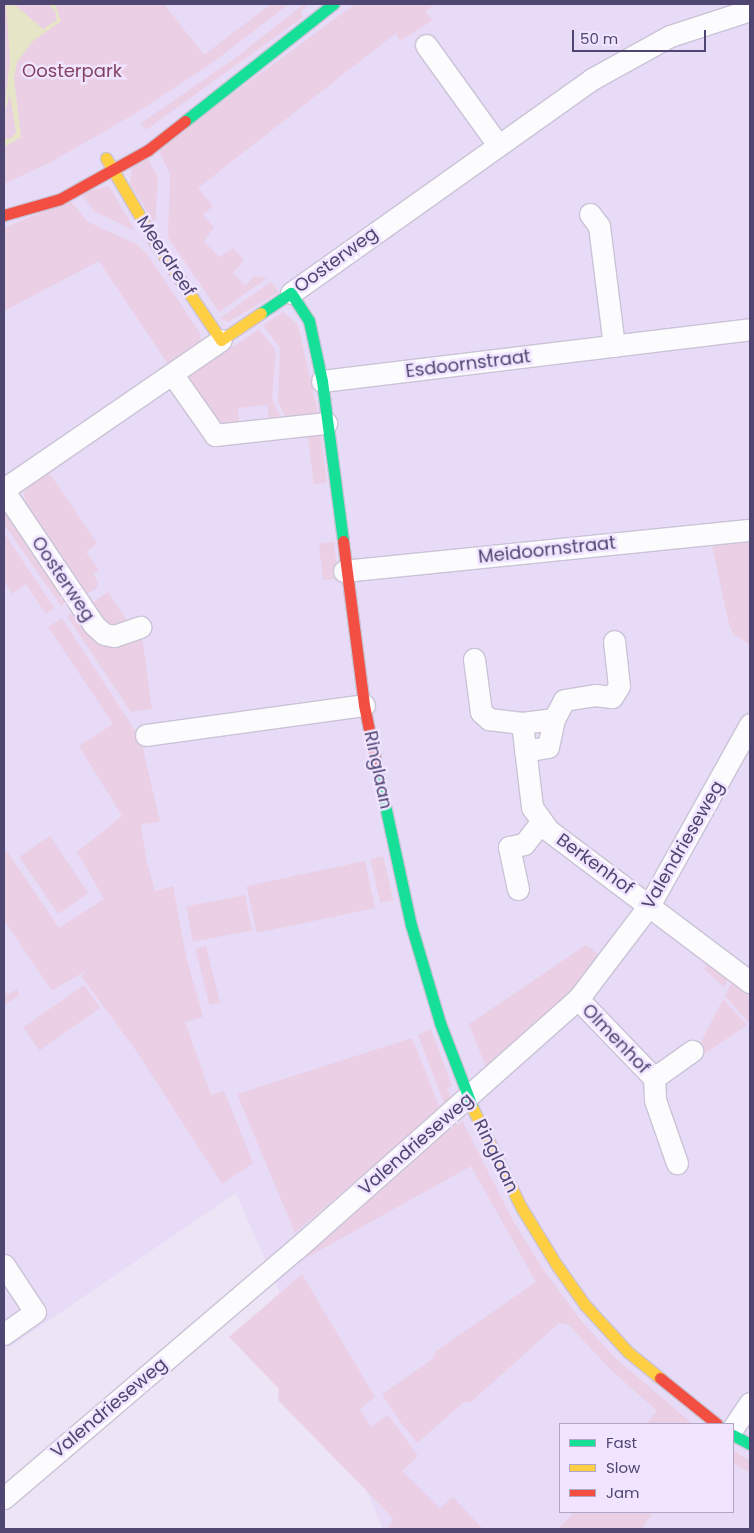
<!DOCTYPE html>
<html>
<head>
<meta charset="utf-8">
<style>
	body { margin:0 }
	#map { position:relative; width:754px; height:1533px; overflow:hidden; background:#ede5f5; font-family:Poppins,sans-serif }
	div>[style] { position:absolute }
	.residential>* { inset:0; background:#e7dbf7 }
	.green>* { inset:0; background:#ebcfe4; transform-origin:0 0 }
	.water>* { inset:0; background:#e7e5c7 }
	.roads { filter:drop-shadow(1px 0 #cac3d6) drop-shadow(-1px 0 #cac3d6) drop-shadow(0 1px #cac3d6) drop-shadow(0 -1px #cac3d6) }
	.street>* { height:21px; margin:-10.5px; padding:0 10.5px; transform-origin:10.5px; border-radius:10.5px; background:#fcfbfe }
	.fast>* { height:11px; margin:-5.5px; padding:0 5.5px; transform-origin:5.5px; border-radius:5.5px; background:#16e098 }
	.slow>* { height:11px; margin:-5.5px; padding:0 5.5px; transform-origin:5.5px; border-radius:5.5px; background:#ffcf43 }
	.jam>* { height:11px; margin:-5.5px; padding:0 5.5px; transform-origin:5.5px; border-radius:5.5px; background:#f24e42 }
	span { translate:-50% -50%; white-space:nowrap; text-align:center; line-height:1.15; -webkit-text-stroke:5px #f0e4ff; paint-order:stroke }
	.park-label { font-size:18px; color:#844360 }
	.street-label { font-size:18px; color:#4f4672 }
	.frame { position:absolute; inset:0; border:5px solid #4f4672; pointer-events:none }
	.legend { position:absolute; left:559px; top:1423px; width:175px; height:90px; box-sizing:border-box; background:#f0e4ff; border:1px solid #b0a5c7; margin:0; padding:6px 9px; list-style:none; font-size:15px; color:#4f4672 }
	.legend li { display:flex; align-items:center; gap:10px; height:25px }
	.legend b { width:25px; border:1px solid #b0a5c7 }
	.scale { position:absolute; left:572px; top:30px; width:134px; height:22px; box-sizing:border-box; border:2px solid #4f4672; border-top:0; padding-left:6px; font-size:15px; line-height:18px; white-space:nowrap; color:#4f4672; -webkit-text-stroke:4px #f0e4ff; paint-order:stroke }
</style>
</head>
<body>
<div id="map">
	<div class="residential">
		<div style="clip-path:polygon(evenodd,4px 4px,750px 4px,750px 1529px,383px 1529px,236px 1193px,4px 1351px,4px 4px,560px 1424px,733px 1424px,733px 1512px,560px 1512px,560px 1424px)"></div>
	</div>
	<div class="green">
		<div style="clip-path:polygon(4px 4px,164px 4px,204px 55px,271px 4px,289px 4px,212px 63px,136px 113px,51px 162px,4px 184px)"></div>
		<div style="clip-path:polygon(304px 4px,309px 4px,300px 12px,303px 17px,146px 130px,141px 123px,234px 59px)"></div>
		<div style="clip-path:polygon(355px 4px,435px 4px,425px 11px,433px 20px,400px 41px,396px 33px,198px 188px,213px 206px,203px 215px,214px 227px,204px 241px,219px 257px,233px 248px,244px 260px,233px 273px,245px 285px,255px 276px,267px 278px,219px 312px,168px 237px,170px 174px,158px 149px)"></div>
		<div style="clip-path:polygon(147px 156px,158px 178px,155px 224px,130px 184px,132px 168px)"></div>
		<div style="clip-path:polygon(109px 186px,135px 231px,94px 211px,80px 193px)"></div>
		<div style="clip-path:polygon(70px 200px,88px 222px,136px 244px,147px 254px,200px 333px,201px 343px,168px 364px,99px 261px,4px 311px,4px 228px)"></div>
		<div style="clip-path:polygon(271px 282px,279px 292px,228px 322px,220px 318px)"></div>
		<div style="clip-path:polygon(283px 312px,298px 325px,319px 417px,288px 422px,278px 402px,280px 348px,263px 325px)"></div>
		<div style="clip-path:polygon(259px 329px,276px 351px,272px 399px,284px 423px,269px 422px,267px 405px,238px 408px,240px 429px,221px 429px,184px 380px)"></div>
		<div style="left:320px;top:428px;width:55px;height:13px;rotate:83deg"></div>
		<div style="clip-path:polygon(48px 471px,97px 543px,86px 552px,99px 570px,93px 574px,98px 582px,97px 588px,85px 595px,22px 504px,25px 501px,24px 489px)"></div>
		<div style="clip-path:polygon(10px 513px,70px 600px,61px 606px,4px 524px,4px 517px)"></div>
		<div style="clip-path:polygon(4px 533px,54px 608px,46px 614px,26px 584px,12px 594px,4px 581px)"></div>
		<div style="left:334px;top:542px;width:37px;height:15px;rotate:84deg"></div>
		<div style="clip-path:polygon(750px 542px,750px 645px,733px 634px,728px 620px,712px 546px)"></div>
		<div style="clip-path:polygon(108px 592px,130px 625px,113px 629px,89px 605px)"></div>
		<div style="clip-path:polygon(76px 611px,96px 641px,141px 629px,152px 709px,131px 712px,67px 616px)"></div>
		<div style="clip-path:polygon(62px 618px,141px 740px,160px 822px,141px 824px,146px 858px,155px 891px,173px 886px,186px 956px,203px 1017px,185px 1022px,211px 1095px,224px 1091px,253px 1163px,222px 1184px,137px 1052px,81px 976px,87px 970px,52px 991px,4px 920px,4px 853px,7px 851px,59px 928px,104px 899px,77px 852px,122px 816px,79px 746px,113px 724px,48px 627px)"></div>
		<div style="left:50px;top:836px;width:69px;height:37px;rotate:56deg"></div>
		<div style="left:383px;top:856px;width:45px;height:13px;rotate:77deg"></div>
		<div style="left:365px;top:861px;width:48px;height:121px;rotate:78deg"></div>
		<div style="left:245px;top:895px;width:36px;height:60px;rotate:79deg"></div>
		<div style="clip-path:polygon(586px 945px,603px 958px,598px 966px,488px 1072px,469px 1024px)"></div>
		<div style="left:206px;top:946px;width:58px;height:11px;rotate:76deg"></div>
		<div style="clip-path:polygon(711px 959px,730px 974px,724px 987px,704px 969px)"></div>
		<div style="clip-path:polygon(734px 978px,750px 991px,750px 1024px,725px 996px)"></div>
		<div style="left:84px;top:985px;width:28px;height:74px;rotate:55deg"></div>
		<div style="clip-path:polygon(17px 989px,19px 995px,4px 1006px,4px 990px,8px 995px)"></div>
		<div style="clip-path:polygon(723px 999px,747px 1025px,701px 1056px,697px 1050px)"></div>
		<div style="clip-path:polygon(431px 1029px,452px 1086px,447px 1088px,451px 1098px,444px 1103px,418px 1035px)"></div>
		<div style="clip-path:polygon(412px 1038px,440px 1108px,295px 1233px,237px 1094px)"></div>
		<div style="clip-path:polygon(463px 1122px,512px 1219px,543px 1269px,578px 1317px,615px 1358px,693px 1424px,646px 1424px,657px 1411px,610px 1369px,569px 1325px,559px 1323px,471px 1402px,464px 1402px,417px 1443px,399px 1420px,382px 1394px,433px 1359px,436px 1351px,536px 1282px,471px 1166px,306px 1258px,304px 1251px,447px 1128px)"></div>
		<div style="clip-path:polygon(302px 1274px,375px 1397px,360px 1409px,371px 1427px,388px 1415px,418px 1456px,402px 1471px,440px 1508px,453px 1497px,483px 1529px,388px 1529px,393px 1518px,278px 1400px,279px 1389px,229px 1337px)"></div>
		<div style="clip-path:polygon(733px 1450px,750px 1461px,750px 1473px,733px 1463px)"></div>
		<div style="clip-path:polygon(574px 1512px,653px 1512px,642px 1529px,558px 1529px)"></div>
	</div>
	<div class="water">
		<div style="clip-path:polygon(6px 4px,14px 4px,43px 29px,57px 20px,55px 11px,48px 4px,55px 4px,61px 21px,33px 41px,17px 62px,14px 78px,21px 137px,4px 147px,4px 139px,12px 138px,16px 132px,10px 95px,4px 112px,10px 61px)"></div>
	</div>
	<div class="roads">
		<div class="street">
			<div style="left:426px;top:45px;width:123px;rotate:54.2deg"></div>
			<div style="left:590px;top:214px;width:15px;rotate:53deg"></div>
			<div style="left:599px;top:226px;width:121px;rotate:82.9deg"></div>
			<div style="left:291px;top:293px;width:369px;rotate:-35.4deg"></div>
			<div style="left:592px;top:79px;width:89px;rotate:-28.9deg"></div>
			<div style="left:670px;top:36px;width:84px;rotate:-18deg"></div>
			<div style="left:173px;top:375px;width:73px;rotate:55deg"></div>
			<div style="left:215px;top:435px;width:112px;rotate:-6.2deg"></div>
			<div style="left:322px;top:381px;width:431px;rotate:-6.9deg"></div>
			<div style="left:4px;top:489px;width:263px;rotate:-34.5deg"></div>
			<div style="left:4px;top:491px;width:161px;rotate:56.1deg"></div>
			<div style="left:94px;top:625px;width:13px;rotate:42deg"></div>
			<div style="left:104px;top:634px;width:10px;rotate:11deg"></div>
			<div style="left:114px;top:636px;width:28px;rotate:-19deg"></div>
			<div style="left:344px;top:571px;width:408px;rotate:-5.8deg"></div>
			<div style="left:474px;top:659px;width:53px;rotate:82.5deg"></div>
			<div style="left:481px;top:712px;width:11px;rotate:41deg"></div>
			<div style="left:489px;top:719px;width:33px;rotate:7deg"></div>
			<div style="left:554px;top:719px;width:32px;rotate:173deg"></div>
			<div style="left:522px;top:723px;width:85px;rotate:83.2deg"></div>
			<div style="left:532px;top:807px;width:28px;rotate:55deg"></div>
			<div style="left:548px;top:830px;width:253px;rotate:37deg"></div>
			<div style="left:146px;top:735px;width:220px;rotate:-7.8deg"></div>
			<div style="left:525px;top:751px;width:23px;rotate:-10deg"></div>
			<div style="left:548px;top:747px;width:29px;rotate:-78deg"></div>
			<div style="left:554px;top:719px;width:21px;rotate:-62deg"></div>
			<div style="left:564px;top:700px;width:31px;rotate:-9deg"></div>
			<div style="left:595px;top:695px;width:17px;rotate:7deg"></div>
			<div style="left:612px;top:697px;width:13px;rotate:-58deg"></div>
			<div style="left:619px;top:686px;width:45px;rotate:-96.3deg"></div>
			<div style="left:518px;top:889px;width:43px;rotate:-102.1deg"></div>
			<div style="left:509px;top:847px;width:15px;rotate:-11deg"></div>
			<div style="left:524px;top:844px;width:29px;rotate:-52deg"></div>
			<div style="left:578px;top:999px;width:110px;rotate:46.1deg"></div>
			<div style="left:654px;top:1078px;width:22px;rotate:87deg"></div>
			<div style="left:655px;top:1100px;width:67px;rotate:70.8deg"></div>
			<div style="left:654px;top:1078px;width:47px;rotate:-35.4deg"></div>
			<div style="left:4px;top:1265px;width:56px;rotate:56.6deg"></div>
			<div style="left:35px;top:1312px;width:38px;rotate:145deg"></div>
			<div style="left:733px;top:1428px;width:30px;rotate:-56deg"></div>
			<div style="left:4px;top:1498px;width:384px;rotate:-40.5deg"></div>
			<div style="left:296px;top:1249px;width:377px;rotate:-41.6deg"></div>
			<div style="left:578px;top:999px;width:119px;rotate:-52.8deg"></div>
			<div style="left:650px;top:904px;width:206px;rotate:-60.9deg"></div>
		</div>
		<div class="fast">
			<div style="left:185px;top:121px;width:189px;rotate:-38.3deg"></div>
			<div style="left:261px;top:313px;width:36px;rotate:-34deg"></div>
			<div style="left:291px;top:293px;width:33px;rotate:57deg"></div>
			<div style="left:309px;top:321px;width:61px;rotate:77.8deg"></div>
			<div style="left:322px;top:381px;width:161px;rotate:82.5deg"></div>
			<div style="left:375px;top:759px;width:170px;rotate:77.8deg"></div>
			<div style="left:411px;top:925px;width:102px;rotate:73.5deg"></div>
			<div style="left:440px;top:1023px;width:92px;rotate:69deg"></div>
			<div style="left:733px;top:1435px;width:19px;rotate:28deg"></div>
		</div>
		<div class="slow">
			<div style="left:106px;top:158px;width:99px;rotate:59.8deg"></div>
			<div style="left:156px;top:244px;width:116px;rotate:55.9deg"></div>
			<div style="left:221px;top:340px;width:48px;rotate:-34deg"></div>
			<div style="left:473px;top:1109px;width:109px;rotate:63.9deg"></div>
			<div style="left:521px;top:1207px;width:67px;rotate:58.4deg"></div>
			<div style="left:556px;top:1264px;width:50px;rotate:54.7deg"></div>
			<div style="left:585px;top:1305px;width:64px;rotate:47.5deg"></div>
			<div style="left:628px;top:1352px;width:41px;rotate:39.1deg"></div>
		</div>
		<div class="jam">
			<div style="left:4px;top:215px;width:58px;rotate:-15.9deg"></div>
			<div style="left:60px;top:199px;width:101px;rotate:-29.1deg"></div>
			<div style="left:148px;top:150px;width:47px;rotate:-38.1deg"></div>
			<div style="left:343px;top:541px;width:165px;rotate:82.7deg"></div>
			<div style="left:364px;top:705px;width:55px;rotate:78.5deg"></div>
			<div style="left:660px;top:1378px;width:73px;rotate:38.9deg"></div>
		</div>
	</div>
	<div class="park-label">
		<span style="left:72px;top:71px">Oosterpark</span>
	</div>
	<div class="street-label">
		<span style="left:166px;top:256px;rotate:57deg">Meerdreef</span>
		<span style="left:336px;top:260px;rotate:-36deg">Oosterweg</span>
		<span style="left:468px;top:364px;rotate:-7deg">Esdoornstraat</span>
		<span style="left:547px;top:550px;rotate:-6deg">Meidoornstraat</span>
		<span style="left:63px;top:579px;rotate:56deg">Oosterweg</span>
		<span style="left:378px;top:770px;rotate:78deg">Ringlaan</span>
		<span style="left:683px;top:845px;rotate:-60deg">Valendrieseweg</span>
		<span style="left:595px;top:864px;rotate:36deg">Berkenhof</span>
		<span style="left:616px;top:1039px;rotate:46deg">Olmenhof</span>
		<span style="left:416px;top:1144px;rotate:-41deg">Valendrieseweg</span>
		<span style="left:496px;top:1156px;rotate:64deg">Ringlaan</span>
		<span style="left:109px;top:1408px;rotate:-40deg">Valendrieseweg</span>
	</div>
	<div class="frame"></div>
	<ul class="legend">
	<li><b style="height:6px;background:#16e098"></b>Fast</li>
	<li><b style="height:6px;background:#ffcf43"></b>Slow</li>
	<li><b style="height:6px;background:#f24e42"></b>Jam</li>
	</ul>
	<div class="scale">50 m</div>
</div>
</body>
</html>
